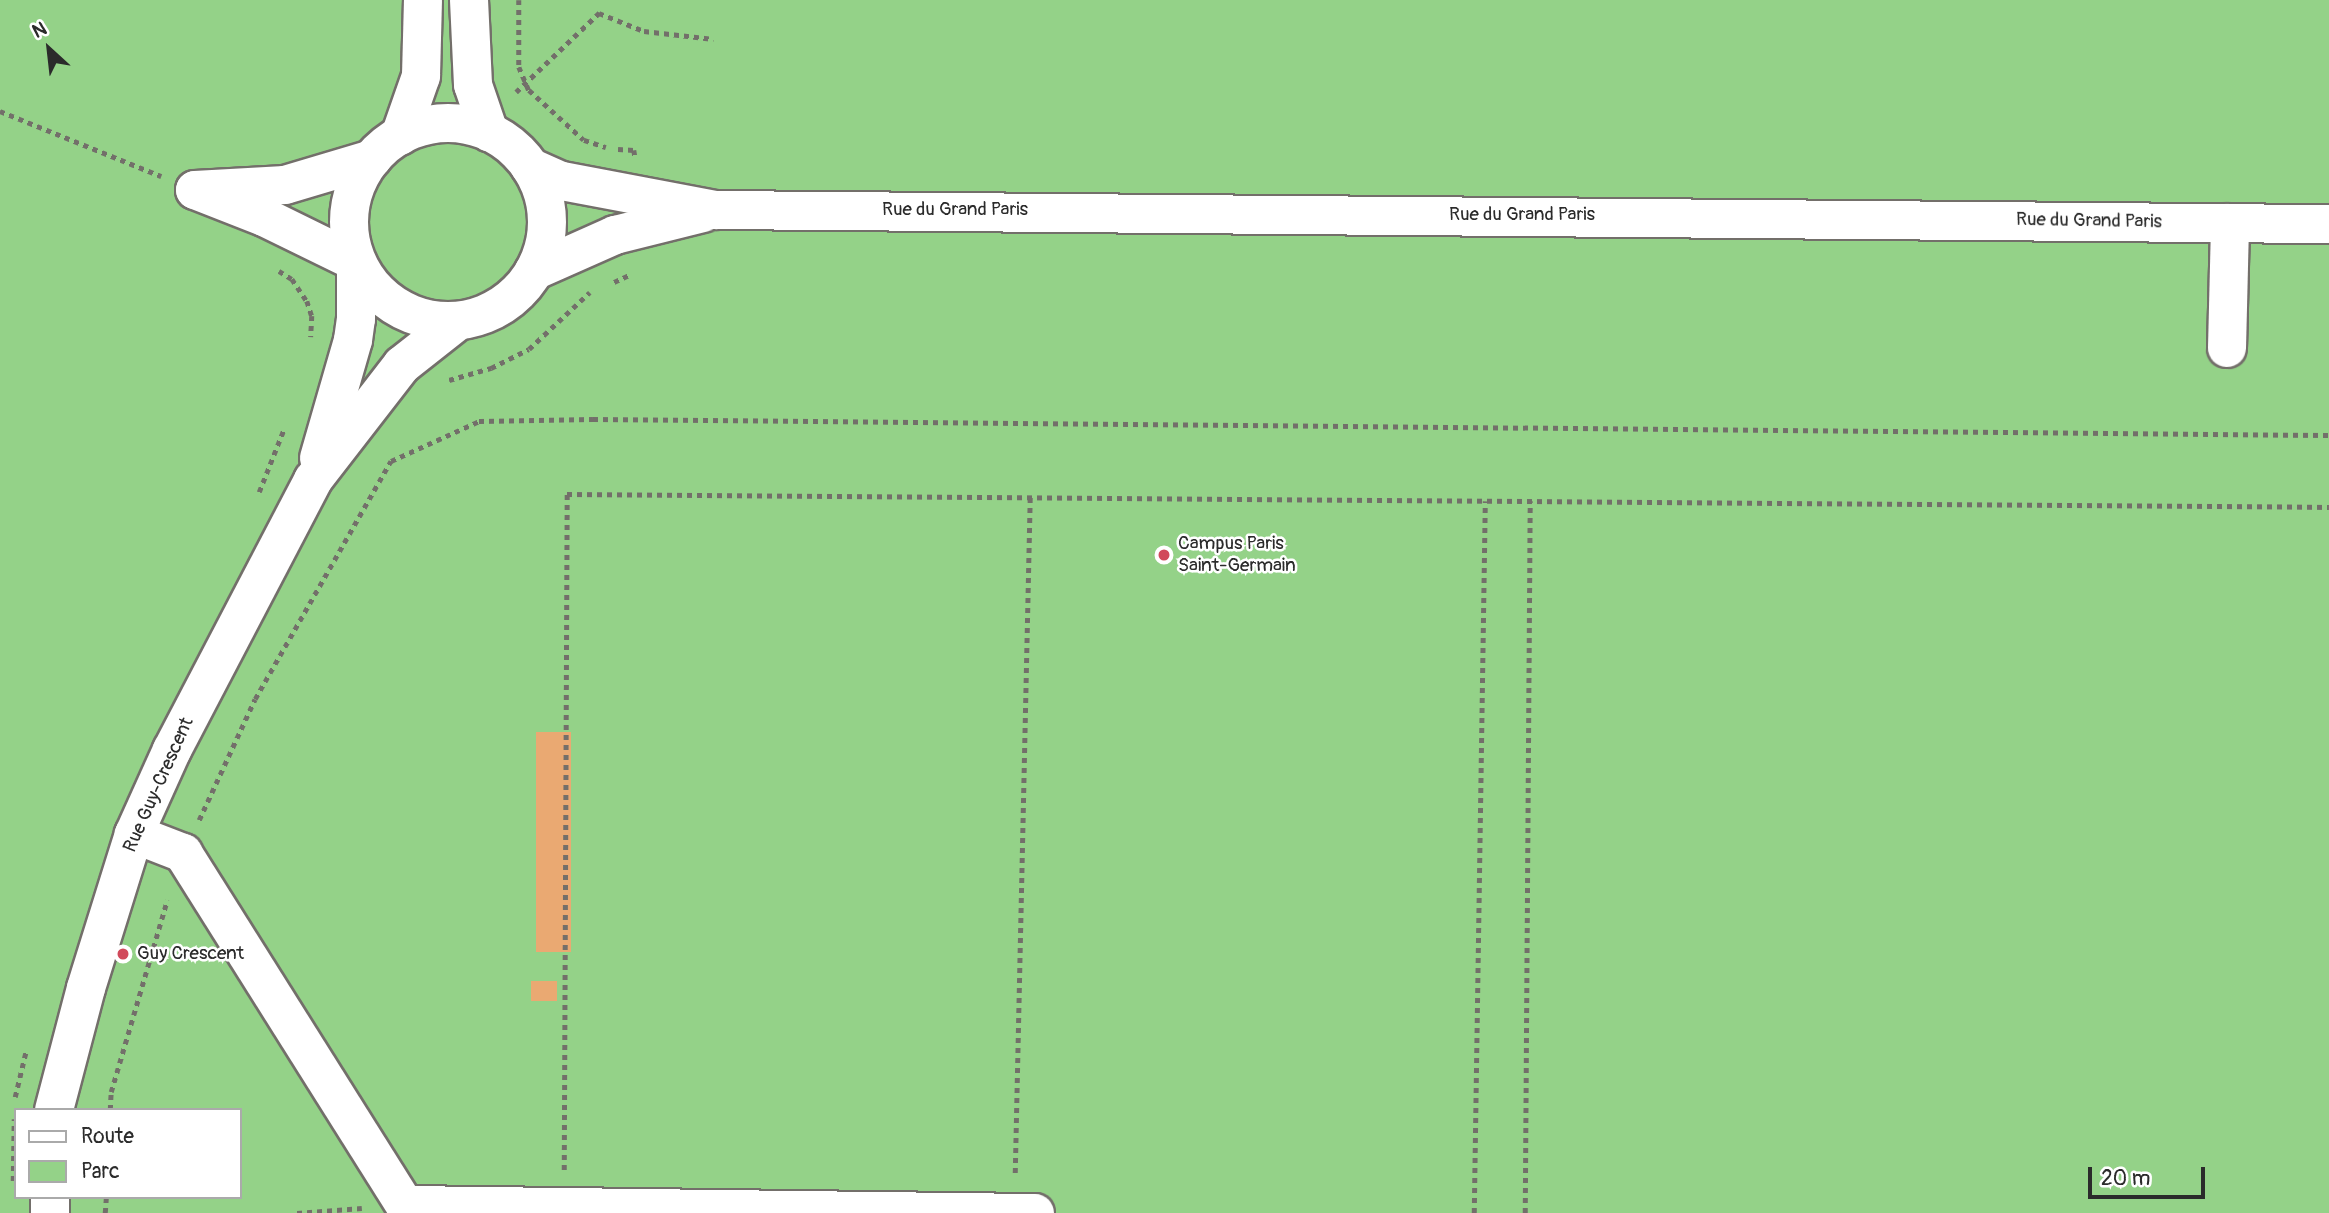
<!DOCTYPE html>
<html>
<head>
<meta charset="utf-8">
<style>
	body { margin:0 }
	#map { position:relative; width:2329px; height:1213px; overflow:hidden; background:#f8eede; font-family:Pangolin,sans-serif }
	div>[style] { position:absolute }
	.green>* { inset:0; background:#94d288 }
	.building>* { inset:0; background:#eaa972; transform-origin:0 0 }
	.path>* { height:4.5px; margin-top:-2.25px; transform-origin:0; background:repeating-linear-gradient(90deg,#736f6a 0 5px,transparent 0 10px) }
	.roads { filter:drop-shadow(2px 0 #736f6a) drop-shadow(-2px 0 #736f6a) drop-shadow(0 2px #736f6a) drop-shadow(0 -2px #736f6a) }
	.minor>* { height:38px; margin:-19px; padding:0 19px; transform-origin:19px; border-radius:19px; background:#fff }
	.minor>.ring { margin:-19px; padding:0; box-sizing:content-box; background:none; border:38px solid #fff; border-radius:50% }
	.dots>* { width:19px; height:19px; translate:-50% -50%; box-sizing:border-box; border:4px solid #fff; border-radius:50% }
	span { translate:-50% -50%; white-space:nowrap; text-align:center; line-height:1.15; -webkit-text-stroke:5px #fff; paint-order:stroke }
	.street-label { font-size:19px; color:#2b2b2b }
	.poi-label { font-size:19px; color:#2b2b2b }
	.left { translate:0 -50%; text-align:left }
	.legend { position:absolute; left:14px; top:1108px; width:228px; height:91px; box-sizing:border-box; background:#fff; border:2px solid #aaa; margin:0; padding:9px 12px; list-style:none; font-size:21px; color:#2b2b2b }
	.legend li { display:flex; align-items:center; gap:14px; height:35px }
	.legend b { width:35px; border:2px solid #aaa }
	.north { position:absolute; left:14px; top:14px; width:70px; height:70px; -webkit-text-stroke:5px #fff; paint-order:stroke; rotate:333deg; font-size:19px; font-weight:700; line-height:28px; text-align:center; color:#2b2b2b }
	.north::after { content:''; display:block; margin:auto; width:24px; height:32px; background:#2b2b2b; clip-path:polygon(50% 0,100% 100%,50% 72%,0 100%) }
	.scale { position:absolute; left:2088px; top:1167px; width:117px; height:32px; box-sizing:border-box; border:4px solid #2b2b2b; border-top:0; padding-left:9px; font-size:21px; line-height:24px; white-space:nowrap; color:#2b2b2b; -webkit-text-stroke:5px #fff; paint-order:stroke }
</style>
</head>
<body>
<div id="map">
	<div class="green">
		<div style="clip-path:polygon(evenodd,0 0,2329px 0,2329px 1213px,0 1213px,0 0,16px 1110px,240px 1110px,240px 1197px,16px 1197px,16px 1110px)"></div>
	</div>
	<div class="building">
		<div style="left:536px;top:732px;width:35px;height:220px"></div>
		<div style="left:531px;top:981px;width:26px;height:20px"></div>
	</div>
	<div class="path">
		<div style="left:519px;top:0;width:67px;rotate:90deg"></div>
		<div style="left:519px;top:67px;width:25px;rotate:67deg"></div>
		<div style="left:529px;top:90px;width:74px;rotate:42.3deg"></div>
		<div style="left:584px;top:140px;width:23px;rotate:18deg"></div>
		<div style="left:516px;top:92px;width:115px;rotate:-43.6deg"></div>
		<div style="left:599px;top:13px;width:48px;rotate:21.8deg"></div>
		<div style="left:644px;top:31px;width:70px;rotate:6.5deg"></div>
		<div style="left:0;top:111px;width:174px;rotate:22deg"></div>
		<div style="left:618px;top:149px;width:16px;rotate:4deg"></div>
		<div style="left:634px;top:150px;width:6px;rotate:81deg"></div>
		<div style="left:279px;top:271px;width:15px;rotate:32deg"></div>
		<div style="left:292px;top:279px;width:27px;rotate:56deg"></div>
		<div style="left:307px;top:301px;width:16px;rotate:72deg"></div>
		<div style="left:312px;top:316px;width:21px;rotate:93deg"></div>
		<div style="left:614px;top:282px;width:19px;rotate:-25deg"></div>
		<div style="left:449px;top:380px;width:44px;rotate:-15.9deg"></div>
		<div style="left:491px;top:368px;width:42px;rotate:-26.6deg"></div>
		<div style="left:529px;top:349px;width:83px;rotate:-43.1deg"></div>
		<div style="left:259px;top:492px;width:68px;rotate:-68.4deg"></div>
		<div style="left:199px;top:820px;width:133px;rotate:-65.2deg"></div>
		<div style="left:255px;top:699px;width:274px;rotate:-60.3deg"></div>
		<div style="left:391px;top:461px;width:97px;rotate:-24.4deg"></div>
		<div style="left:479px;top:421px;width:114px;rotate:-1deg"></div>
		<div style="left:593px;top:419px;width:1736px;rotate:0.53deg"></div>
		<div style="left:15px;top:1097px;width:47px;rotate:-76.6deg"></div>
		<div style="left:110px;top:1110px;width:18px;rotate:-87deg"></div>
		<div style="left:111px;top:1092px;width:200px;rotate:-73.7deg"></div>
		<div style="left:564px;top:1170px;width:676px;rotate:-89.75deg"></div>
		<div style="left:567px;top:494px;width:1762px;rotate:0.42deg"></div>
		<div style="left:1015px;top:1173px;width:676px;rotate:-88.73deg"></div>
		<div style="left:13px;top:1181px;width:62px;rotate:-89.1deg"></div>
		<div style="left:105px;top:1213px;width:16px;rotate:-86deg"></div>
		<div style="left:297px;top:1213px;width:65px;rotate:-4.4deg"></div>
		<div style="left:1474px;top:1213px;width:712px;rotate:-89.11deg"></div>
		<div style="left:1525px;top:1213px;width:712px;rotate:-89.6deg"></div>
	</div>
	<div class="roads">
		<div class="minor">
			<div style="left:469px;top:0;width:85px;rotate:87.3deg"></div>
			<div style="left:473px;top:85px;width:50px;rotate:71.2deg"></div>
			<div class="ring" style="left:349px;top:123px;width:160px;height:160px"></div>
			<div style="left:400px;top:136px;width:64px;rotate:-70.7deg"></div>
			<div style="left:421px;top:76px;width:76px;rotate:-88.5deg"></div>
			<div style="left:530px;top:167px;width:35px;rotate:24deg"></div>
			<div style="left:562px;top:181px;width:157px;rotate:10.7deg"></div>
			<div style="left:716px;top:210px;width:1613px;rotate:0.5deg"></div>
			<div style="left:356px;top:262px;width:102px;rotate:-153.9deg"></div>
			<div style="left:264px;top:217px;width:74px;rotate:-158.6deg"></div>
			<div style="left:195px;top:190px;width:90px;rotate:-3.2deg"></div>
			<div style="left:285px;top:185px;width:91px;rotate:-16.6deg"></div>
			<div style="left:534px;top:271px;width:89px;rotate:-24deg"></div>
			<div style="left:615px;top:235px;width:91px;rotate:-14deg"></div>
			<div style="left:2227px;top:348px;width:125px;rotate:-88.6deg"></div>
			<div style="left:319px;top:458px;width:123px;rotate:-73.9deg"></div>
			<div style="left:353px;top:340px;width:21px;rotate:-82deg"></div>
			<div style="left:356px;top:319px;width:57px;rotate:-90deg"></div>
			<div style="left:134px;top:834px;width:53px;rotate:21.2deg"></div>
			<div style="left:183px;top:853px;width:416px;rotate:57.8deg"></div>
			<div style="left:405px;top:1205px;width:630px;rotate:0.73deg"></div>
			<div style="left:54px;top:1110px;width:126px;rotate:-75.3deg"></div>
			<div style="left:86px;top:988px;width:161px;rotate:-72.7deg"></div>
			<div style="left:134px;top:834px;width:92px;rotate:-65.7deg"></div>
			<div style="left:172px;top:750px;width:305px;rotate:-62.4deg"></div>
			<div style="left:313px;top:480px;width:145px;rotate:-52.3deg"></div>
			<div style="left:402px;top:365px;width:71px;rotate:-38.2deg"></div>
			<div style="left:50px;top:1213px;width:16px;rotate:-90deg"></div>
		</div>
	</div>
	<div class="dots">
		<div style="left:1164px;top:555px;background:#d1495b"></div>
		<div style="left:123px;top:954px;background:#d1495b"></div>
	</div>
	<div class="street-label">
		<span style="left:955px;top:210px">Rue du Grand Paris</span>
		<span style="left:1522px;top:215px">Rue du Grand Paris</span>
		<span style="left:2089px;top:221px;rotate:1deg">Rue du Grand Paris</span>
		<span style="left:159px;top:785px;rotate:-66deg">Rue Guy-Crescent</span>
	</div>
	<div class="poi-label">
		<span class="left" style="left:1178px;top:555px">Campus Paris<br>Saint-Germain</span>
		<span class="left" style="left:137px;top:954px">Guy Crescent</span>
	</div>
	<ul class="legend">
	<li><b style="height:9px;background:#fff"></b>Route</li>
	<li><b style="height:19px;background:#94d288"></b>Parc</li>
	</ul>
	<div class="north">N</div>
	<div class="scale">20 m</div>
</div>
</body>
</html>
